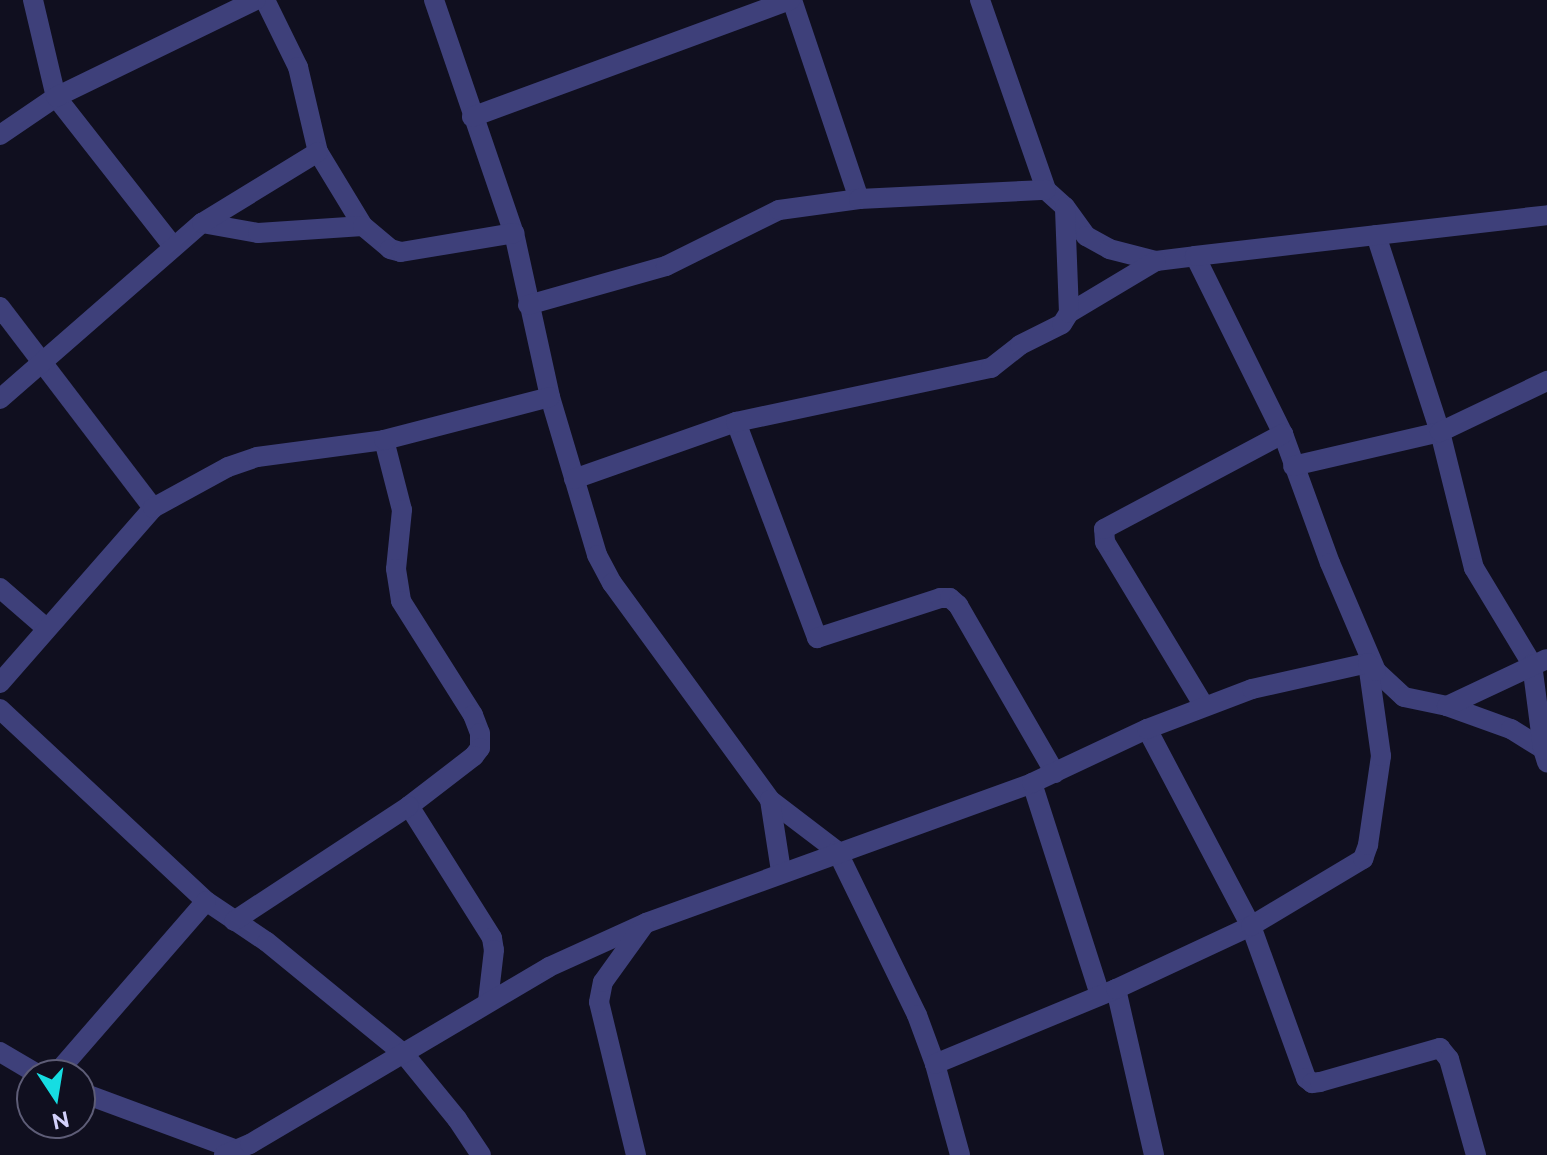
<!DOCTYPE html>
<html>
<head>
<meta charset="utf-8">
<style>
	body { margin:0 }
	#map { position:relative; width:1547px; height:1155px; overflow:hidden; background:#100f1f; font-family:Raleway,sans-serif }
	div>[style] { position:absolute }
	.minor>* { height:20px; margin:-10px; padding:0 10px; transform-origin:10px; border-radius:10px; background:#3e407a }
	span { translate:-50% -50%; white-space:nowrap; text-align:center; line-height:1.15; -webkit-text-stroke:7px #100f1f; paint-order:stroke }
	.north { position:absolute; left:16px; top:1059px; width:80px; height:80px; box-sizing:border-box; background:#100f1f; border:2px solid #5e5d77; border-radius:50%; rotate:168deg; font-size:22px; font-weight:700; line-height:32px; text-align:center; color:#d3d1fb }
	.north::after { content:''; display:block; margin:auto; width:28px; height:36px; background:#16dde2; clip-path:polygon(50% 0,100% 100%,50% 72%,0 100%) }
</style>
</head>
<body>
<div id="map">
	<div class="minor">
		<div style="left:33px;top:0;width:100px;rotate:76.7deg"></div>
		<div style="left:56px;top:97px;width:189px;rotate:51.9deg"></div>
		<div style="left:265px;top:0;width:75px;rotate:63.8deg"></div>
		<div style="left:298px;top:67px;width:87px;rotate:76.8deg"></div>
		<div style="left:318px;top:152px;width:87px;rotate:58.7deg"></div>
		<div style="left:434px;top:0;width:246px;rotate:71.1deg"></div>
		<div style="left:514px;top:233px;width:168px;rotate:77.6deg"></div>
		<div style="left:550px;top:397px;width:165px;rotate:73.4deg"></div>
		<div style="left:597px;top:555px;width:32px;rotate:62deg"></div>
		<div style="left:612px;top:583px;width:268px;rotate:53.9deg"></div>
		<div style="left:770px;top:800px;width:84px;rotate:37.3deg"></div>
		<div style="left:837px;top:851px;width:182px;rotate:64deg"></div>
		<div style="left:917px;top:1015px;width:52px;rotate:69.8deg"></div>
		<div style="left:935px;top:1064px;width:94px;rotate:74.6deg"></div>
		<div style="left:792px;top:0;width:210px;rotate:71.4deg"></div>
		<div style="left:980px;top:0;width:201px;rotate:70.8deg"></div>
		<div style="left:1046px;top:190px;width:25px;rotate:42deg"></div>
		<div style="left:1065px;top:207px;width:36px;rotate:54deg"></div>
		<div style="left:1086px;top:236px;width:26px;rotate:29deg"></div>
		<div style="left:1109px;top:249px;width:49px;rotate:14.3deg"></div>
		<div style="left:1156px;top:261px;width:39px;rotate:-7deg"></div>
		<div style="left:1195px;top:256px;width:199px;rotate:63.7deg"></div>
		<div style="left:1283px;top:434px;width:137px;rotate:70deg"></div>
		<div style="left:1330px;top:563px;width:117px;rotate:66.9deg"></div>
		<div style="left:1376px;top:671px;width:38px;rotate:43deg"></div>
		<div style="left:1404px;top:697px;width:44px;rotate:11.8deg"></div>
		<div style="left:1447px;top:706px;width:68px;rotate:19.8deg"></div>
		<div style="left:1511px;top:729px;width:38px;rotate:32deg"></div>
		<div style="left:1543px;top:749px;width:14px;rotate:73deg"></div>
		<div style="left:472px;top:117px;width:339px;rotate:-20.2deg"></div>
		<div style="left:0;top:135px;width:68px;rotate:-34.2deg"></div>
		<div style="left:56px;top:97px;width:222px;rotate:-25.9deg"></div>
		<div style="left:202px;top:223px;width:57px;rotate:10.1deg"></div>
		<div style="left:258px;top:233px;width:105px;rotate:-3.8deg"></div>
		<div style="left:363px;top:226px;width:35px;rotate:40deg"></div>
		<div style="left:390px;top:249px;width:11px;rotate:15deg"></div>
		<div style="left:401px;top:252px;width:115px;rotate:-9.5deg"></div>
		<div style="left:1376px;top:235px;width:207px;rotate:72deg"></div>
		<div style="left:1440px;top:432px;width:140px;rotate:76deg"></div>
		<div style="left:1474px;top:568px;width:112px;rotate:58.9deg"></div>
		<div style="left:1532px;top:664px;width:86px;rotate:82.6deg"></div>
		<div style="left:1195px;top:256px;width:354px;rotate:-6.6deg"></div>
		<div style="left:528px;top:305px;width:143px;rotate:-15.8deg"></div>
		<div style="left:666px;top:266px;width:126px;rotate:-26.4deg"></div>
		<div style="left:779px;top:210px;width:81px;rotate:-7.8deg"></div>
		<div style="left:859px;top:199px;width:187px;rotate:-2.8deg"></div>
		<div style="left:0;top:307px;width:253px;rotate:52.7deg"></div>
		<div style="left:1069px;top:313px;width:101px;rotate:-30.9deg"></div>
		<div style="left:0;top:399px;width:268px;rotate:-41.1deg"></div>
		<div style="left:202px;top:223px;width:136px;rotate:-31.5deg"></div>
		<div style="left:736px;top:422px;width:231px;rotate:69.4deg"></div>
		<div style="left:817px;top:638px;width:129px;rotate:-18deg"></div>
		<div style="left:940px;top:598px;width:10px"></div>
		<div style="left:950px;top:598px;width:11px;rotate:41deg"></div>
		<div style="left:958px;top:605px;width:194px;rotate:60deg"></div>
		<div style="left:384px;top:440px;width:72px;rotate:75.6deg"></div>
		<div style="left:402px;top:510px;width:59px;rotate:95.8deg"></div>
		<div style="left:396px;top:569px;width:32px;rotate:81deg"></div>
		<div style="left:401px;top:601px;width:135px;rotate:57.7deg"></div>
		<div style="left:473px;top:715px;width:19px;rotate:69deg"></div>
		<div style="left:480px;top:733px;width:15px;rotate:90deg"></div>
		<div style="left:480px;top:748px;width:10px;rotate:127deg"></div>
		<div style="left:474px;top:756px;width:82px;rotate:142.4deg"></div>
		<div style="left:409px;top:806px;width:156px;rotate:57.8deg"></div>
		<div style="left:492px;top:938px;width:12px;rotate:81deg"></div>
		<div style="left:494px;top:950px;width:51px;rotate:96.7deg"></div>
		<div style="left:1293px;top:466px;width:151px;rotate:-13deg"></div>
		<div style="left:1440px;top:432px;width:119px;rotate:-25.5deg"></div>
		<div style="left:574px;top:479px;width:172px;rotate:-19.4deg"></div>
		<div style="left:736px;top:422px;width:261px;rotate:-12deg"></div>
		<div style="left:991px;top:368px;width:37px;rotate:-38deg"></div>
		<div style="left:1020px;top:345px;width:47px;rotate:-26.6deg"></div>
		<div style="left:1062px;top:324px;width:13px;rotate:-58deg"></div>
		<div style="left:1069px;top:313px;width:106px;rotate:-92.2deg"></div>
		<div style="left:0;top:588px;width:61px;rotate:41deg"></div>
		<div style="left:0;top:683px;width:232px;rotate:-48.8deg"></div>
		<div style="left:153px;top:508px;width:85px;rotate:-28.7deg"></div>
		<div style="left:228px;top:467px;width:31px;rotate:-19deg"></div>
		<div style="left:257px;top:457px;width:128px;rotate:-7.6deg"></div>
		<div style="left:384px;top:440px;width:171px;rotate:-14.5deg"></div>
		<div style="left:1204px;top:706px;width:192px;rotate:-121.1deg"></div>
		<div style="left:1105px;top:542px;width:13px;rotate:-94deg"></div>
		<div style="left:1104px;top:529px;width:203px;rotate:-28deg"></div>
		<div style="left:1447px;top:706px;width:110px;rotate:-25.2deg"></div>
		<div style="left:0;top:709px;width:282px;rotate:43deg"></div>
		<div style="left:206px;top:901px;width:73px;rotate:33.9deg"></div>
		<div style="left:267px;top:942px;width:177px;rotate:39.3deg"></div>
		<div style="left:404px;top:1054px;width:84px;rotate:50.8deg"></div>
		<div style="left:457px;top:1119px;width:43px;rotate:56.3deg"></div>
		<div style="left:1147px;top:729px;width:223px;rotate:62.2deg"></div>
		<div style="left:1251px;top:926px;width:162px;rotate:70.1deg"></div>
		<div style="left:1306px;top:1078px;width:8px;rotate:40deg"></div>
		<div style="left:1312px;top:1083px;width:8px;rotate:-7deg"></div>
		<div style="left:1320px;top:1082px;width:125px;rotate:-15.8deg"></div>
		<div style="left:1440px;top:1048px;width:14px;rotate:51deg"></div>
		<div style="left:1449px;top:1059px;width:100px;rotate:74.3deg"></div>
		<div style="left:1032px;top:783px;width:223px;rotate:72.2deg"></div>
		<div style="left:770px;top:800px;width:72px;rotate:81.2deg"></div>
		<div style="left:234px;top:921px;width:209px;rotate:-33.3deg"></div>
		<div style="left:1116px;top:989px;width:170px;rotate:77.1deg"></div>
		<div style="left:0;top:1052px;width:45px;rotate:30.5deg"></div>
		<div style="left:935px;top:1064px;width:196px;rotate:-22.5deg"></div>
		<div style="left:1116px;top:989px;width:149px;rotate:-25deg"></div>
		<div style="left:1251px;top:926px;width:131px;rotate:-30.9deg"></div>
		<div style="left:1363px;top:859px;width:15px;rotate:-70deg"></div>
		<div style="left:1368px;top:845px;width:90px;rotate:-81.7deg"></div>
		<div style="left:1381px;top:756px;width:94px;rotate:-98deg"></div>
		<div style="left:55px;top:1075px;width:230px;rotate:-49deg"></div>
		<div style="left:80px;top:1092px;width:164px;rotate:20.3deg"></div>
		<div style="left:224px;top:1155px;width:28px;rotate:-23deg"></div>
		<div style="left:250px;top:1144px;width:347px;rotate:-30.6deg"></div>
		<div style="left:549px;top:967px;width:107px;rotate:-24.4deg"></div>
		<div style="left:646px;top:923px;width:411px;rotate:-19.9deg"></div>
		<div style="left:1032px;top:783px;width:127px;rotate:-25.2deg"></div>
		<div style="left:1147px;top:729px;width:112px;rotate:-20.9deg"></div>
		<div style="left:1252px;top:689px;width:119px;rotate:-12.6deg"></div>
		<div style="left:1368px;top:663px;width:11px;rotate:45deg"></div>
		<div style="left:636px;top:1155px;width:157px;rotate:-103.6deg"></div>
		<div style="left:599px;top:1002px;width:20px;rotate:-79deg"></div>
		<div style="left:603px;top:982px;width:70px;rotate:-54.3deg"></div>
	</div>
	<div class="north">N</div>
</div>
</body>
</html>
